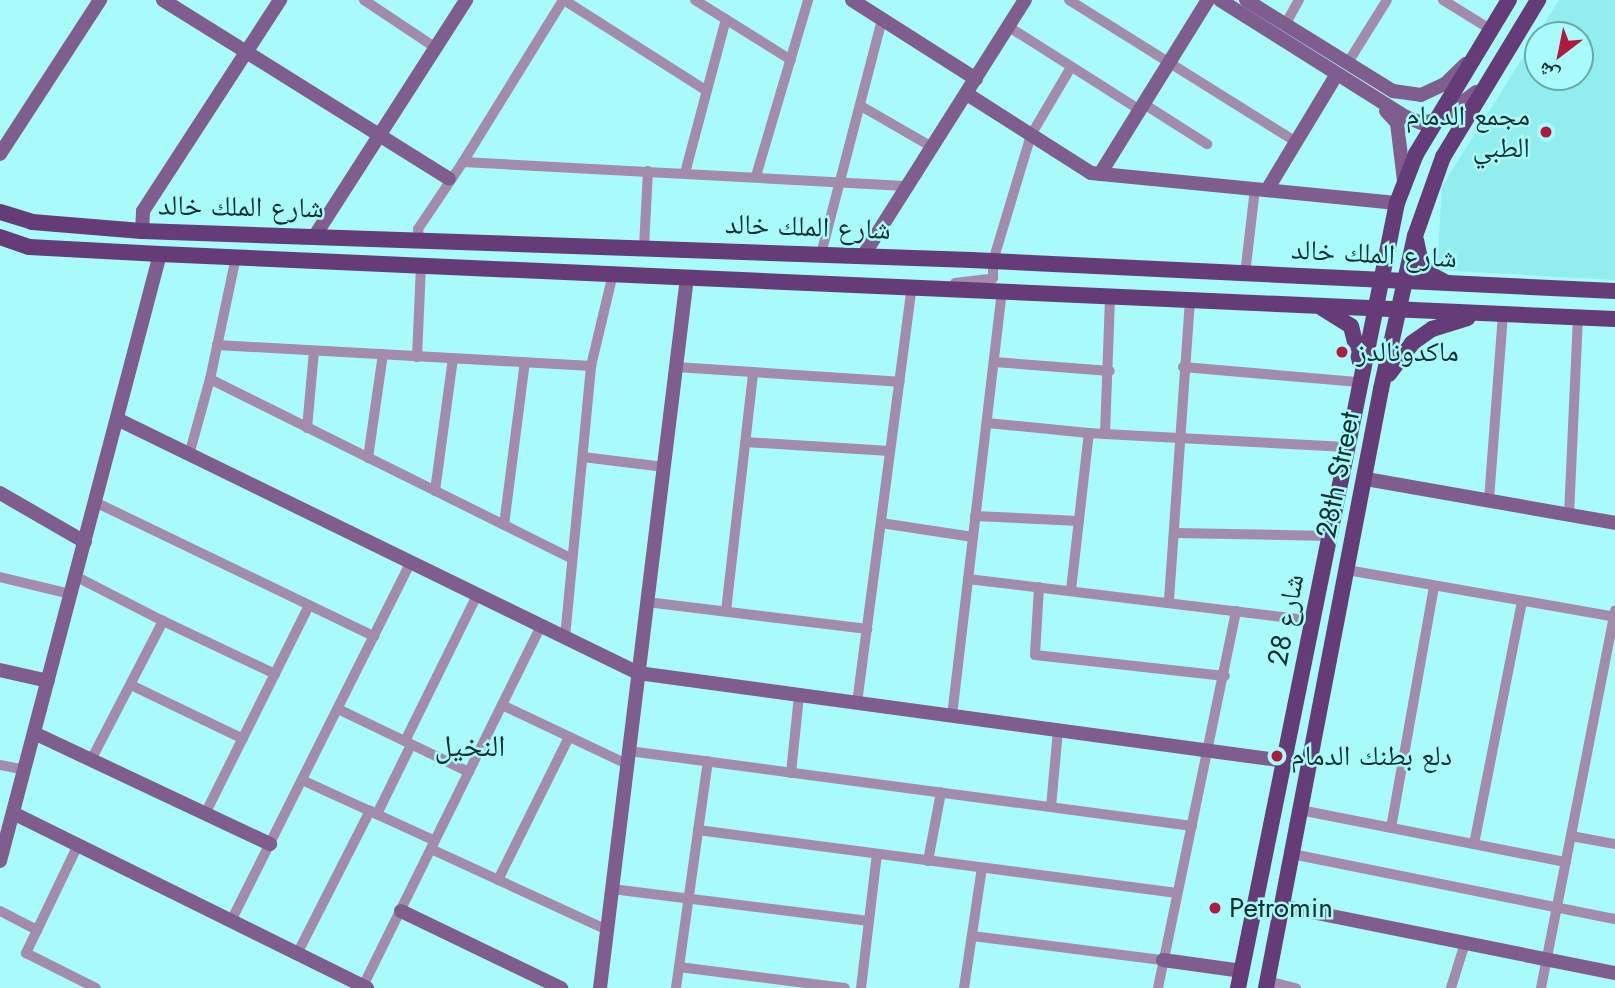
<!DOCTYPE html>
<html>
<head>
<meta charset="utf-8">
<style>
	body { margin:0 }
	#map { position:relative; width:1615px; height:988px; overflow:hidden; background:#a9fbfb; font-family:Jost,"Noto Naskh Arabic",sans-serif }
	div>[style] { position:absolute }
	.built>* { inset:0; background:#92eeee }
	.street>* { height:10px; margin:-5px; padding:0 5px; transform-origin:5px; border-radius:5px; background:#a38bad }
	.secondary>* { height:14px; margin:-7px; padding:0 7px; transform-origin:7px; border-radius:7px; background:#805d8f }
	.primary>* { height:16px; margin:-8px; padding:0 8px; transform-origin:8px; border-radius:8px; background:#663c78 }
	.dots>* { width:19px; height:19px; translate:-50% -50%; box-sizing:border-box; border:4px solid #a9fbfb; border-radius:50% }
	span { translate:-50% -50%; white-space:nowrap; text-align:center; line-height:1.15; -webkit-text-stroke:5px #a9fbfb; paint-order:stroke }
	.poi-label { font-size:28px; color:#092e2e }
	.right { translate:-100% -50%; text-align:right }
	.left { translate:0 -50%; text-align:left }
	.street-label { font-size:28px; color:#092e2e }
	.neighbourhood-label { font-size:30px; color:#092e2e }
	.north { position:absolute; left:1524px; top:21px; width:70px; height:70px; box-sizing:border-box; background:#a9fbfb; border:2px solid #69a9a9; border-radius:50%; rotate:212deg; font-size:19px; font-weight:700; line-height:28px; text-align:center; color:#092e2e }
	.north::after { content:''; display:block; margin:auto; width:24px; height:32px; background:#af1b3d; clip-path:polygon(50% 0,100% 100%,50% 72%,0 100%) }
</style>
</head>
<body>
<div id="map">
	<div class="built">
		<div style="clip-path:polygon(evenodd,1559px 0,1615px 0,1615px 280px,1437px 270px,1442px 186px,1559px 0,1538px 35px,1580px 35px,1580px 77px,1538px 77px,1538px 35px)"></div>
	</div>
	<div class="street">
		<div style="left:364px;top:0;width:87px;rotate:33.7deg"></div>
		<div style="left:564px;top:0;width:169px;rotate:32.5deg"></div>
		<div style="left:695px;top:0;width:113px;rotate:32deg"></div>
		<div style="left:1069px;top:0;width:268px;rotate:32deg"></div>
		<div style="left:1443px;top:0;width:55px;rotate:31.7deg"></div>
		<div style="left:1285px;top:25px;width:29px;rotate:-61deg"></div>
		<div style="left:1009px;top:27px;width:155px;rotate:32.4deg"></div>
		<div style="left:1347px;top:64px;width:75px;rotate:-58deg"></div>
		<div style="left:1144px;top:104px;width:75px;rotate:32.4deg"></div>
		<div style="left:861px;top:106px;width:82px;rotate:30deg"></div>
		<div style="left:463px;top:162px;width:190px;rotate:-58.3deg"></div>
		<div style="left:685px;top:173px;width:159px;rotate:-75.1deg"></div>
		<div style="left:756px;top:176px;width:184px;rotate:-73.5deg"></div>
		<div style="left:419px;top:238px;width:9px;rotate:-96deg"></div>
		<div style="left:418px;top:229px;width:81px;rotate:-56.1deg"></div>
		<div style="left:463px;top:162px;width:447px;rotate:3.1deg"></div>
		<div style="left:644px;top:247px;width:76px;rotate:-87deg"></div>
		<div style="left:821px;top:254px;width:243px;rotate:-75.4deg"></div>
		<div style="left:236px;top:257px;width:125px;rotate:102deg"></div>
		<div style="left:210px;top:379px;width:404px;rotate:26.4deg"></div>
		<div style="left:1245px;top:274px;width:86px;rotate:-83.3deg"></div>
		<div style="left:955px;top:283px;width:38px;rotate:-7deg"></div>
		<div style="left:993px;top:278px;width:17px;rotate:-90deg"></div>
		<div style="left:993px;top:261px;width:132px;rotate:-73.2deg"></div>
		<div style="left:1031px;top:135px;width:79px;rotate:-59.5deg"></div>
		<div style="left:217px;top:345px;width:375px;rotate:3.2deg"></div>
		<div style="left:417px;top:357px;width:92px;rotate:-87.5deg"></div>
		<div style="left:994px;top:362px;width:116px;rotate:4.4deg"></div>
		<div style="left:676px;top:367px;width:224px;rotate:3.8deg"></div>
		<div style="left:1183px;top:367px;width:177px;rotate:4.9deg"></div>
		<div style="left:987px;top:423px;width:102px;rotate:5.6deg"></div>
		<div style="left:307px;top:428px;width:77px;rotate:-84.8deg"></div>
		<div style="left:1105px;top:434px;width:242px;rotate:3.1deg"></div>
		<div style="left:745px;top:442px;width:145px;rotate:3.6deg"></div>
		<div style="left:189px;top:455px;width:79px;rotate:-74.6deg"></div>
		<div style="left:583px;top:457px;width:82px;rotate:7deg"></div>
		<div style="left:368px;top:458px;width:105px;rotate:-81.8deg"></div>
		<div style="left:435px;top:491px;width:134px;rotate:-82.3deg"></div>
		<div style="left:1489px;top:500px;width:186px;rotate:-85.7deg"></div>
		<div style="left:95px;top:502px;width:310px;rotate:25.7deg"></div>
		<div style="left:1569px;top:515px;width:197px;rotate:-87.4deg"></div>
		<div style="left:975px;top:516px;width:104px;rotate:2.8deg"></div>
		<div style="left:881px;top:523px;width:93px;rotate:8.7deg"></div>
		<div style="left:504px;top:525px;width:164px;rotate:-82.7deg"></div>
		<div style="left:1176px;top:533px;width:154px;rotate:1.1deg"></div>
		<div style="left:1347px;top:570px;width:272px;rotate:9.9deg"></div>
		<div style="left:75px;top:576px;width:99px;rotate:27.1deg"></div>
		<div style="left:0;top:577px;width:73px;rotate:13.5deg"></div>
		<div style="left:968px;top:579px;width:348px;rotate:6.9deg"></div>
		<div style="left:1039px;top:587px;width:68px;rotate:93.4deg"></div>
		<div style="left:1035px;top:655px;width:191px;rotate:6.3deg"></div>
		<div style="left:1071px;top:590px;width:158px;rotate:-83.5deg"></div>
		<div style="left:1089px;top:433px;width:16px;rotate:4deg"></div>
		<div style="left:1105px;top:434px;width:138px;rotate:-87.9deg"></div>
		<div style="left:1169px;top:600px;width:301px;rotate:-86deg"></div>
		<div style="left:647px;top:602px;width:222px;rotate:7deg"></div>
		<div style="left:726px;top:611px;width:240px;rotate:-83.5deg"></div>
		<div style="left:565px;top:637px;width:272px;rotate:-84.5deg"></div>
		<div style="left:591px;top:366px;width:95px;rotate:-76.6deg"></div>
		<div style="left:131px;top:685px;width:124px;rotate:25.7deg"></div>
		<div style="left:857px;top:703px;width:420px;rotate:-82.5deg"></div>
		<div style="left:502px;top:705px;width:138px;rotate:25.3deg"></div>
		<div style="left:338px;top:709px;width:145px;rotate:25.7deg"></div>
		<div style="left:952px;top:716px;width:428px;rotate:-83.3deg"></div>
		<div style="left:405px;top:741px;width:163px;rotate:-63.7deg"></div>
		<div style="left:629px;top:751px;width:568px;rotate:7.59deg"></div>
		<div style="left:91px;top:760px;width:157px;rotate:-62.6deg"></div>
		<div style="left:163px;top:621px;width:124px;rotate:25.3deg"></div>
		<div style="left:0;top:765px;width:25px;rotate:11deg"></div>
		<div style="left:791px;top:773px;width:78px;rotate:-84.1deg"></div>
		<div style="left:302px;top:780px;width:146px;rotate:24.6deg"></div>
		<div style="left:1051px;top:807px;width:77px;rotate:-84.8deg"></div>
		<div style="left:1300px;top:810px;width:271px;rotate:11.1deg"></div>
		<div style="left:205px;top:814px;width:233px;rotate:-63.5deg"></div>
		<div style="left:377px;top:814px;width:77px;rotate:-63.8deg"></div>
		<div style="left:1391px;top:828px;width:246px;rotate:-79.9deg"></div>
		<div style="left:698px;top:830px;width:481px;rotate:7.5deg"></div>
		<div style="left:1571px;top:836px;width:45px;rotate:10.3deg"></div>
		<div style="left:1474px;top:844px;width:247px;rotate:-78.8deg"></div>
		<div style="left:78px;top:845px;width:120px;rotate:115.7deg"></div>
		<div style="left:26px;top:953px;width:78px;rotate:26.6deg"></div>
		<div style="left:431px;top:849px;width:194px;rotate:24.7deg"></div>
		<div style="left:1292px;top:854px;width:329px;rotate:11.4deg"></div>
		<div style="left:928px;top:861px;width:70px;rotate:-79.3deg"></div>
		<div style="left:498px;top:880px;width:160px;rotate:-63.6deg"></div>
		<div style="left:612px;top:889px;width:259px;rotate:7.1deg"></div>
		<div style="left:0;top:911px;width:42px;rotate:27.2deg"></div>
		<div style="left:231px;top:921px;width:402px;rotate:-63.4deg"></div>
		<div style="left:972px;top:936px;width:193px;rotate:7.2deg"></div>
		<div style="left:297px;top:954px;width:161px;rotate:-63deg"></div>
		<div style="left:679px;top:967px;width:167px;rotate:7.2deg"></div>
		<div style="left:1267px;top:981px;width:30px;rotate:14deg"></div>
		<div style="left:363px;top:986px;width:402px;rotate:-63.7deg"></div>
		<div style="left:676px;top:988px;width:229px;rotate:-82deg"></div>
		<div style="left:861px;top:988px;width:135px;rotate:-83.2deg"></div>
		<div style="left:964px;top:988px;width:121px;rotate:-81.5deg"></div>
		<div style="left:1158px;top:988px;width:385px;rotate:-78.3deg"></div>
		<div style="left:1451px;top:988px;width:47px;rotate:-72.7deg"></div>
		<div style="left:1541px;top:988px;width:385px;rotate:-78.9deg"></div>
	</div>
	<div class="secondary">
		<div style="left:163px;top:0;width:337px;rotate:32deg"></div>
		<div style="left:852px;top:0;width:147px;rotate:32.5deg"></div>
		<div style="left:1220px;top:0;width:220px;rotate:32.2deg"></div>
		<div style="left:1406px;top:117px;width:17px;rotate:21deg"></div>
		<div style="left:1422px;top:123px;width:18px;rotate:-13deg"></div>
		<div style="left:1440px;top:119px;width:45px;rotate:-36.9deg"></div>
		<div style="left:1246px;top:0;width:173px;rotate:31.8deg"></div>
		<div style="left:1393px;top:91px;width:28px;rotate:8deg"></div>
		<div style="left:1421px;top:95px;width:26px;rotate:-25deg"></div>
		<div style="left:1445px;top:84px;width:29px;rotate:-44deg"></div>
		<div style="left:967px;top:94px;width:147px;rotate:32.5deg"></div>
		<div style="left:1091px;top:173px;width:307px;rotate:5.6deg"></div>
		<div style="left:1386px;top:111px;width:16px;rotate:47deg"></div>
		<div style="left:1397px;top:123px;width:58px;rotate:83.1deg"></div>
		<div style="left:0;top:154px;width:184px;rotate:-57deg"></div>
		<div style="left:1100px;top:174px;width:205px;rotate:-58.2deg"></div>
		<div style="left:1267px;top:190px;width:135px;rotate:-58.9deg"></div>
		<div style="left:142px;top:231px;width:20px;rotate:-87deg"></div>
		<div style="left:143px;top:211px;width:252px;rotate:-57deg"></div>
		<div style="left:316px;top:234px;width:278px;rotate:-57.3deg"></div>
		<div style="left:863px;top:256px;width:303px;rotate:-57.7deg"></div>
		<div style="left:117px;top:419px;width:580px;rotate:25.99deg"></div>
		<div style="left:638px;top:673px;width:653px;rotate:7.75deg"></div>
		<div style="left:1366px;top:479px;width:253px;rotate:10deg"></div>
		<div style="left:0;top:493px;width:98px;rotate:30deg"></div>
		<div style="left:0;top:670px;width:49px;rotate:12.9deg"></div>
		<div style="left:34px;top:733px;width:261px;rotate:25.2deg"></div>
		<div style="left:13px;top:813px;width:395px;rotate:26.3deg"></div>
		<div style="left:0;top:861px;width:628px;rotate:-75.23deg"></div>
		<div style="left:1282px;top:906px;width:340px;rotate:11.4deg"></div>
		<div style="left:401px;top:911px;width:178px;rotate:25.7deg"></div>
		<div style="left:1163px;top:960px;width:80px;rotate:7.9deg"></div>
		<div style="left:600px;top:988px;width:716px;rotate:-83.02deg"></div>
	</div>
	<div class="primary">
		<div style="left:0;top:212px;width:34px;rotate:17deg"></div>
		<div style="left:32px;top:222px;width:110px;rotate:4.7deg"></div>
		<div style="left:142px;top:231px;width:830px;rotate:2deg"></div>
		<div style="left:971px;top:260px;width:645px;rotate:2.76deg"></div>
		<div style="left:0;top:237px;width:31px;rotate:19deg"></div>
		<div style="left:29px;top:247px;width:131px;rotate:3.1deg"></div>
		<div style="left:160px;top:254px;width:1456px;rotate:2.56deg"></div>
		<div style="left:1416px;top:240px;width:24px;rotate:78deg"></div>
		<div style="left:1421px;top:263px;width:14px;rotate:51deg"></div>
		<div style="left:1430px;top:274px;width:17px;rotate:28deg"></div>
		<div style="left:1322px;top:308px;width:34px;rotate:32deg"></div>
		<div style="left:1351px;top:326px;width:37px;rotate:76deg"></div>
		<div style="left:1389px;top:374px;width:39px;rotate:-53deg"></div>
		<div style="left:1412px;top:343px;width:24px;rotate:-35deg"></div>
		<div style="left:1432px;top:329px;width:37px;rotate:-17deg"></div>
		<div style="left:1238px;top:988px;width:801px;rotate:-78.55deg"></div>
		<div style="left:1397px;top:203px;width:53px;rotate:-68.8deg"></div>
		<div style="left:1416px;top:154px;width:180px;rotate:-58.9deg"></div>
		<div style="left:1266px;top:988px;width:610px;rotate:-79.13deg"></div>
		<div style="left:1381px;top:389px;width:157px;rotate:-77.5deg"></div>
		<div style="left:1415px;top:236px;width:84px;rotate:-70.5deg"></div>
		<div style="left:1443px;top:157px;width:184px;rotate:-58.8deg"></div>
	</div>
	<div class="dots">
		<div style="left:1546px;top:132px;background:#af1b3d"></div>
		<div style="left:1342px;top:352px;background:#af1b3d"></div>
		<div style="left:1277px;top:756px;background:#af1b3d"></div>
		<div style="left:1215px;top:908px;background:#af1b3d"></div>
	</div>
	<div class="poi-label">
		<span class="right" style="left:1530px;top:132px">مجمع الدمام<br>الطبي</span>
		<span class="left" style="left:1356px;top:352px">ماكدونالدز</span>
		<span class="left" style="left:1291px;top:756px">دلع بطنك الدمام</span>
		<span class="left" style="left:1229px;top:908px">Petromin</span>
	</div>
	<div class="street-label">
		<span style="left:241px;top:207px;rotate:1deg">شارع الملك خالد</span>
		<span style="left:808px;top:227px;rotate:2deg">شارع الملك خالد</span>
		<span style="left:1374px;top:254px;rotate:3deg">شارع الملك خالد</span>
		<span style="left:1338px;top:475px;rotate:-79deg">28th Street</span>
		<span style="left:1286px;top:620px;rotate:-79deg">شارع 28</span>
	</div>
	<div class="neighbourhood-label">
		<span style="left:470px;top:746px">النخيل</span>
	</div>
	<div class="north">ش</div>
</div>
</body>
</html>
